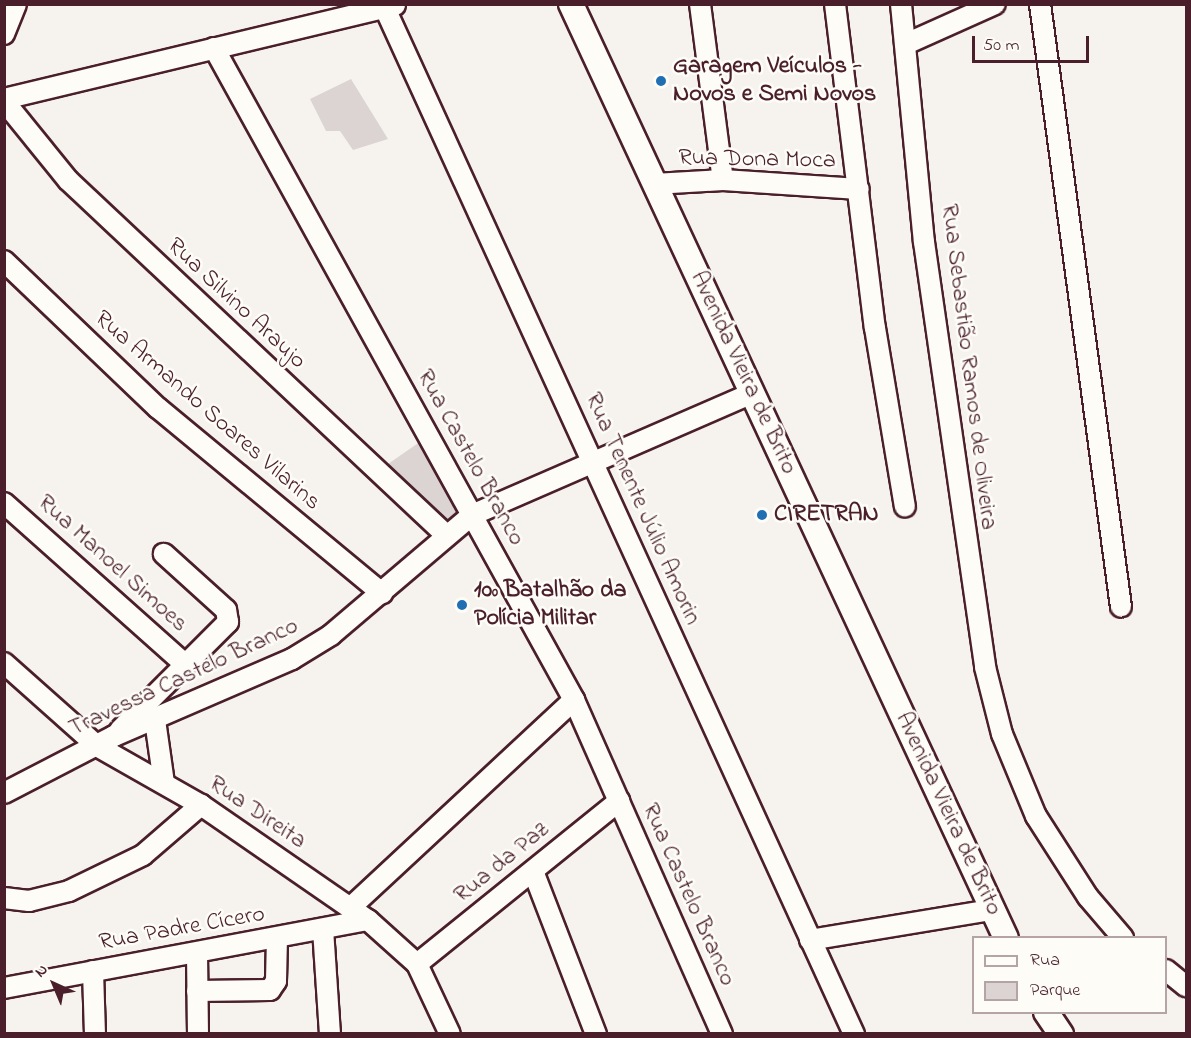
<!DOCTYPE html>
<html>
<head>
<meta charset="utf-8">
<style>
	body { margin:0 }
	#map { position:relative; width:1191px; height:1038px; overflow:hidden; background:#f6f3ef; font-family:"Indie Flower",sans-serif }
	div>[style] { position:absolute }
	.green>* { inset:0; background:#dcd4d2 }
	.roads { filter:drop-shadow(2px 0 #4a1f2b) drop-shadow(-2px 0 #4a1f2b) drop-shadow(0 2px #4a1f2b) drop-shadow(0 -2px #4a1f2b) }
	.minor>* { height:20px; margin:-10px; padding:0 10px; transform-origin:10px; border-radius:10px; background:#fdfcf7 }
	.major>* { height:24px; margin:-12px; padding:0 12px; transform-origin:12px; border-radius:12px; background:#fdfcf7 }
	.dots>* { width:16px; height:16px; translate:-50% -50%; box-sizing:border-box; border:3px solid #fdfcf7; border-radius:50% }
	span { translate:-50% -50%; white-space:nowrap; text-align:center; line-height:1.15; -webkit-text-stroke:5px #fdfcf7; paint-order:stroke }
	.poi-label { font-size:24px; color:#4a1f2b; font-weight:700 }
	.left { translate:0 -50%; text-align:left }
	.street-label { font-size:24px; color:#4a1f2b }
	.frame { position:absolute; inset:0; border:6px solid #4a1f2b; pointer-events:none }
	.legend { position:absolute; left:972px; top:936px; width:195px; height:78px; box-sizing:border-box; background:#fdfcf7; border:2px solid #b5a4a5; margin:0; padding:8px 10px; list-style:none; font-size:18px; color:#4a1f2b }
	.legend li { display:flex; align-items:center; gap:12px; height:30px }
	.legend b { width:30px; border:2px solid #b5a4a5 }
	.north { position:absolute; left:24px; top:954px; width:60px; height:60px; -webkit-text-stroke:4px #fdfcf7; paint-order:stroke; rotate:316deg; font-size:16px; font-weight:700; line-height:24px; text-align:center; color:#4a1f2b }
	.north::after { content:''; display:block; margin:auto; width:21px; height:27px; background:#4a1f2b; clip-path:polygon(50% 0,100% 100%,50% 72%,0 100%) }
	.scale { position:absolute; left:972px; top:36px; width:117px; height:27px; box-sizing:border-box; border:3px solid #4a1f2b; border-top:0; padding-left:8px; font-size:18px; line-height:21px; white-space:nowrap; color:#4a1f2b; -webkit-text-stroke:4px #fdfcf7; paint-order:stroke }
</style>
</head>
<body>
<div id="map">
	<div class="green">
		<div style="clip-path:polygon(351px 79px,388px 139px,353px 150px,340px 131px,326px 131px,310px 99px)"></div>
		<div style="clip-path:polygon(424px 439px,461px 508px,446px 521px,388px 464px)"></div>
	</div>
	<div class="roads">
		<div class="minor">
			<div style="left:383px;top:4px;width:1133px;rotate:65.43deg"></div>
			<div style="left:700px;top:4px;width:177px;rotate:82.6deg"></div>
			<div style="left:835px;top:4px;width:326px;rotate:83deg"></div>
			<div style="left:875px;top:328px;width:181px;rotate:80.5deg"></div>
			<div style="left:901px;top:4px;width:239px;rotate:84.5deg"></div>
			<div style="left:924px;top:242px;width:429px;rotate:81.8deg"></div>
			<div style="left:985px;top:667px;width:69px;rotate:75.8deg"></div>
			<div style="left:1002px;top:734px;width:89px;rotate:67.5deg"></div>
			<div style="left:1036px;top:816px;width:96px;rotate:57.3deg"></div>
			<div style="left:1088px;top:897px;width:54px;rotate:49.5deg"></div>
			<div style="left:1040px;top:4px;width:608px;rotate:82.35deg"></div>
			<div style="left:4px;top:34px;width:32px;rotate:-68deg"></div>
			<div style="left:908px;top:43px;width:95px;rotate:-24.1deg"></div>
			<div style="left:214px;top:48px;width:745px;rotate:61.09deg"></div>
			<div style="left:574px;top:700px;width:365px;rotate:66.1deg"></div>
			<div style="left:4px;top:99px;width:402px;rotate:-13.5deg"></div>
			<div style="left:4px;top:101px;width:102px;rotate:51deg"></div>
			<div style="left:68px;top:180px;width:517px;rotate:43.2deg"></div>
			<div style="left:654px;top:184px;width:69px;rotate:-3.3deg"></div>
			<div style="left:723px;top:180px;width:136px;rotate:3.8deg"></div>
			<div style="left:4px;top:261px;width:213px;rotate:43.7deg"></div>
			<div style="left:158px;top:408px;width:291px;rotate:39.6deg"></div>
			<div style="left:4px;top:503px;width:242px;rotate:41.7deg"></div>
			<div style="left:4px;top:663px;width:125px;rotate:41.7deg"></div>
			<div style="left:97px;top:746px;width:120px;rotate:29.6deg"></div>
			<div style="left:201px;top:805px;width:203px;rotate:34.6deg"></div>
			<div style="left:368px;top:920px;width:66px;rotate:41.9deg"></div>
			<div style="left:417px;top:964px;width:77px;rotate:64.8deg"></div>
			<div style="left:155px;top:720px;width:64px;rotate:81.9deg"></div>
			<div style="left:120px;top:730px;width:153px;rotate:-45deg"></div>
			<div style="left:228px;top:622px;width:12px;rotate:-99deg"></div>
			<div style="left:226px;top:610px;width:84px;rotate:-137.9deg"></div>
			<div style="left:4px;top:793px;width:124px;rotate:-27.4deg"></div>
			<div style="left:114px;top:736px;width:194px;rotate:-23.4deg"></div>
			<div style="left:292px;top:659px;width:46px;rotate:-31.6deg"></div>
			<div style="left:331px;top:635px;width:185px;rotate:-40.4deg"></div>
			<div style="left:472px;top:515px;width:305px;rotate:-23.5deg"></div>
			<div style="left:533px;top:871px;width:175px;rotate:68.9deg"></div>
			<div style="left:4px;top:898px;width:25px;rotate:7deg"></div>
			<div style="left:29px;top:901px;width:41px;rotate:-14deg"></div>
			<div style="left:69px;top:891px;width:82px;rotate:-25.9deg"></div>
			<div style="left:143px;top:855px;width:77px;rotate:-40.8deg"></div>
			<div style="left:350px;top:908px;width:306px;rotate:-42.9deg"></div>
			<div style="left:323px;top:929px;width:105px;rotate:86.2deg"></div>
			<div style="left:810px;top:940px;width:184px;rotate:-9.4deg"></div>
			<div style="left:197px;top:953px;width:81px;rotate:89.3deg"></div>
			<div style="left:417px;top:964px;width:260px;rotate:-38.9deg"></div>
			<div style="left:1166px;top:970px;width:26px;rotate:39deg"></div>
			<div style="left:93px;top:971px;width:63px;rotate:88.2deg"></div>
			<div style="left:4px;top:988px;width:370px;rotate:-10.6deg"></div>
			<div style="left:197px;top:991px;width:73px;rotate:-0.8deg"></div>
			<div style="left:270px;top:990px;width:11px;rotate:-56deg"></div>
			<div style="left:276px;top:981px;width:43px;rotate:-88.7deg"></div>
		</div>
		<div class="major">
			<div style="left:571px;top:4px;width:1030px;rotate:65.03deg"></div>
			<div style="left:1046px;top:1012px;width:27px;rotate:56deg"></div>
		</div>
	</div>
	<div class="dots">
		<div style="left:661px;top:81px;background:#1f6fb2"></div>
		<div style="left:762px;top:515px;background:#1f6fb2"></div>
		<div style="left:462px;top:605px;background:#1f6fb2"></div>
	</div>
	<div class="poi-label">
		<span class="left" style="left:673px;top:81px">Garagem Veículos -<br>Novos e Semi Novos</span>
		<span class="left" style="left:774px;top:515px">CIRETRAN</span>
		<span class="left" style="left:474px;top:605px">10º Batalhão da<br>Polícia Militar</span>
	</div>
	<div class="street-label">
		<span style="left:757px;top:160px;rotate:1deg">Rua Dona Moca</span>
		<span style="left:236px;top:304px;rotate:43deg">Rua Silvino Araujo</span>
		<span style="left:968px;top:367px;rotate:83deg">Rua Sebastião Ramos de Oliveira</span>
		<span style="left:743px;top:373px;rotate:65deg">Avenida Vieira de Brito</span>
		<span style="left:207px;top:411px;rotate:41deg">Rua Armando Soares Vilarins</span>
		<span style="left:470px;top:458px;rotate:61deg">Rua Castelo Branco</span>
		<span style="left:642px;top:509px;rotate:66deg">Rua Tenente Júlio Amorin</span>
		<span style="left:112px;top:564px;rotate:42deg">Rua Manoel Simoes</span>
		<span style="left:184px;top:678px;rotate:-25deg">Travessa Castelo Branco</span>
		<span style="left:257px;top:813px;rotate:34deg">Rua Direita</span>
		<span style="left:948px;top:814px;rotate:65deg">Avenida Vieira de Brito</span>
		<span style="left:502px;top:863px;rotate:-39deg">Rua da Paz</span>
		<span style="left:688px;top:895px;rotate:66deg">Rua Castelo Branco</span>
		<span style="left:182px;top:929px;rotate:-10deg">Rua Padre Cícero</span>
	</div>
	<div class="frame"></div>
	<ul class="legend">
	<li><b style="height:8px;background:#fdfcf7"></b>Rua</li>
	<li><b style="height:16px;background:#dcd4d2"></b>Parque</li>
	</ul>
	<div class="north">N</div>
	<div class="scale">50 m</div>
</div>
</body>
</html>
